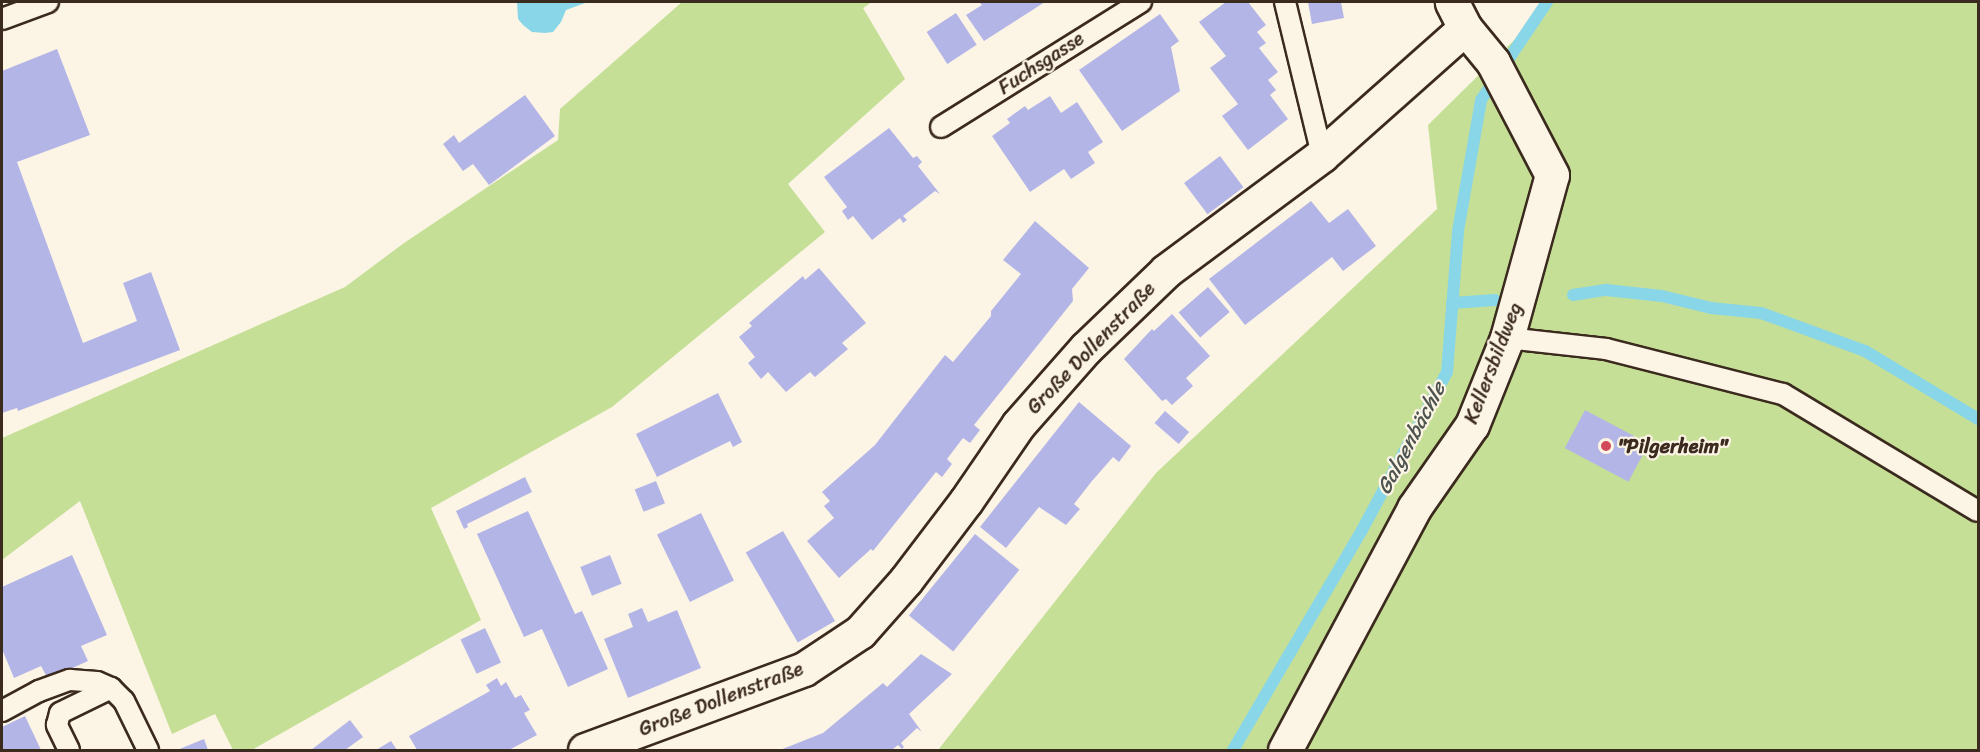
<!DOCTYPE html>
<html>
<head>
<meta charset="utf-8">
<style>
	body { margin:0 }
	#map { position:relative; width:1980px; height:752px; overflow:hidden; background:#fcf5e5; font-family:Sriracha,sans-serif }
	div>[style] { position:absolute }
	.green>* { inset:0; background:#c6df96 }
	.water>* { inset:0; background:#89d6e8 }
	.stream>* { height:12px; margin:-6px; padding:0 6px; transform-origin:6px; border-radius:6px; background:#89d6e8 }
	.building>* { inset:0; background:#b4b5e7; transform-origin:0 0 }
	.roads { filter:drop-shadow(2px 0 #3b2a1e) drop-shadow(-2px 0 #3b2a1e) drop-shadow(0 2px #3b2a1e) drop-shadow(0 -2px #3b2a1e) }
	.lane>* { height:20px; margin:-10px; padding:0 10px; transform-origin:10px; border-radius:10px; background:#fcf5e5 }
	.street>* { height:33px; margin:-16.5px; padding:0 16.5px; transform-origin:16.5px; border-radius:16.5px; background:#fcf5e5 }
	.dots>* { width:16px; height:16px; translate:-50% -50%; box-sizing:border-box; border:3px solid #fcf5e5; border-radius:50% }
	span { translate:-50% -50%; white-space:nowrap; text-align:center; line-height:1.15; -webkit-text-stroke:4.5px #fcf5e5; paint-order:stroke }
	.street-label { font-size:20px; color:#3b2a1e }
	.poi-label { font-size:20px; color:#3b2a1e; font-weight:700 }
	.left { translate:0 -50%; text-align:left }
	.water-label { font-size:21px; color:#4e5550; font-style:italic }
	.frame { position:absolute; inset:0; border:3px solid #3b2a1e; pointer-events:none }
</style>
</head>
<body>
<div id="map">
	<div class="green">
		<div style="clip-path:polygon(682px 2px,872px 2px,863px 8px,905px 79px,788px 184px,825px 232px,612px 407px,431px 508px,481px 620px,252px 750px,233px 750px,215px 714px,172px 734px,80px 501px,2px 560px,2px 438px,345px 287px,404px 243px,558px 140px,560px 109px)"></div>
		<div style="clip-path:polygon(1553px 2px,1978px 2px,1978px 750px,938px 750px,1156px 473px,1437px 209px,1428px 125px)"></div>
	</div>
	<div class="water">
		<div style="clip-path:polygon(517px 2px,588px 2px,566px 10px,561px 22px,553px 32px,545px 33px,532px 32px,523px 25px,518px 19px)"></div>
	</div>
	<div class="stream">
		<div style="left:1573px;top:295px;width:33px;rotate:-9deg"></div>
		<div style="left:1606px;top:290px;width:56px;rotate:6.1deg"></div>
		<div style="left:1662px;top:296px;width:50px;rotate:13.8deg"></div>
		<div style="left:1711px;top:308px;width:50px;rotate:5.7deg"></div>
		<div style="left:1761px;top:313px;width:111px;rotate:20.1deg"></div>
		<div style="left:1865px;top:351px;width:132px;rotate:31deg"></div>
		<div style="left:1452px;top:303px;width:43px;rotate:-4deg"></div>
		<div style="left:1233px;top:750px;width:255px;rotate:-59.6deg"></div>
		<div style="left:1362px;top:530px;width:179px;rotate:-61.7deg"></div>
		<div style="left:1447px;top:372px;width:141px;rotate:-85.5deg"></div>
		<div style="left:1458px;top:231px;width:133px;rotate:-80deg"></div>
		<div style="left:1481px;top:100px;width:118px;rotate:-56deg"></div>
	</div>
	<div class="building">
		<div style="clip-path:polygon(979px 2px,1045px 2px,984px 41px,966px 15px,982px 5px)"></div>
		<div style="clip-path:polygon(1226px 2px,1248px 2px,1266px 25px,1257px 32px,1266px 43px,1259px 48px,1278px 72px,1268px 80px,1276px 90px,1270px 95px,1288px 119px,1248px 150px,1222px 116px,1238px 104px,1210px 68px,1226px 56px,1199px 22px)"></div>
		<div style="clip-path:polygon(1308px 2px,1341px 2px,1344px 18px,1312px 24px)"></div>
		<div style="left:956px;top:13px;width:38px;height:35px;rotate:57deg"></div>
		<div style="clip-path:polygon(1160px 14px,1179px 41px,1171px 47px,1180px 91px,1122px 131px,1079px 70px)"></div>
		<div style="clip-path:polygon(57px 49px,90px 135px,17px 162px,83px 343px,137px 321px,123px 283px,151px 272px,180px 350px,18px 411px,17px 408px,2px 413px,2px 71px)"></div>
		<div style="clip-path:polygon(525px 95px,555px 136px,489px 185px,473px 164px,463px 171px,443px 144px,454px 135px,459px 143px)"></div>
		<div style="clip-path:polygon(1050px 96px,1061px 113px,1077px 102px,1103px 142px,1088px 152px,1095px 163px,1071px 179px,1064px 169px,1030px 192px,992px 136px,1010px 123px,1007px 119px,1025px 106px,1028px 110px)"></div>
		<div style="clip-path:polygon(889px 128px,913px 158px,917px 156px,922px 162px,918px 166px,940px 194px,935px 191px,903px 216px,907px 220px,903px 223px,900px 218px,872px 240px,853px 216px,848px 220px,842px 211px,847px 207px,824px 177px)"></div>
		<div style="left:1220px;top:156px;width:39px;height:45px;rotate:53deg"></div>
		<div style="clip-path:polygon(1311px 201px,1329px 223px,1348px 209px,1376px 246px,1343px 271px,1332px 257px,1245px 325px,1209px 279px)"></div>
		<div style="clip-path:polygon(1035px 221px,1089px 268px,1072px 289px,1073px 301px,974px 425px,980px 430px,970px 443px,963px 438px,947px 459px,952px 464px,942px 477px,936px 472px,873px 551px,871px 549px,839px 578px,807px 541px,834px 518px,824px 506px,830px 501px,822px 492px,875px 445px,945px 355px,953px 362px,991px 316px,991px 311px,1021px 274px,1003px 260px)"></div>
		<div style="clip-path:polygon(819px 268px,866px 323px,842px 343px,848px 349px,815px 377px,810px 372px,786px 392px,768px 372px,761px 379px,748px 363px,755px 357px,739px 337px,752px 326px,749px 323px,803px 276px,805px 280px)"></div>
		<div style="left:1208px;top:287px;width:33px;height:39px;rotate:49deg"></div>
		<div style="clip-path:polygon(1172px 314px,1210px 356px,1186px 378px,1193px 386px,1172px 405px,1166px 399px,1162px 401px,1124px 359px,1152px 329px,1154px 331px)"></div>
		<div style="clip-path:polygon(718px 393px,742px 442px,733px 447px,730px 441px,657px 477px,636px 434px)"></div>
		<div style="clip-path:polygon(1079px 402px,1131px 446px,1119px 462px,1113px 457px,1092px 481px,1074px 504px,1080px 509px,1066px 525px,1039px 507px,1006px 548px,980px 527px)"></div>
		<div style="left:1585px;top:410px;width:72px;height:43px;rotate:28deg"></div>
		<div style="left:1165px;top:411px;width:32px;height:16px;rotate:41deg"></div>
		<div style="clip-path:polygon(525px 477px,532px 492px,467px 524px,468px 527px,464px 529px,456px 511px)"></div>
		<div style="left:656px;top:481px;width:24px;height:23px;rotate:68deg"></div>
		<div style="clip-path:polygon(528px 511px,575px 614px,582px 611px,608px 669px,568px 687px,542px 629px,524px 637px,477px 534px)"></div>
		<div style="left:701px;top:513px;width:75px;height:49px;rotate:64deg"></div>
		<div style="left:783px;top:531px;width:104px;height:43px;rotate:60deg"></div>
		<div style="left:975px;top:534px;width:57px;height:105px;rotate:39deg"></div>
		<div style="clip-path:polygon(72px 555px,107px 635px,81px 646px,88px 661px,48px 679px,41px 666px,14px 678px,2px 649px,2px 587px)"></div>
		<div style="left:610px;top:555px;width:31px;height:32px;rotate:68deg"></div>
		<div style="clip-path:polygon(642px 608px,648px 622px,677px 610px,701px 668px,628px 698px,604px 639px,633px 627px,628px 614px)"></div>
		<div style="left:485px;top:628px;width:38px;height:27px;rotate:65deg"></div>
		<div style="clip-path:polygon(921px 654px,952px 674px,909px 714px,922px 732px,917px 728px,901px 743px,904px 747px,902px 749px,898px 745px,892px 750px,780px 750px,823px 733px,883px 683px,887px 687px)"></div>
		<div style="clip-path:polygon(497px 678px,501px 686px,506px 682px,515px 698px,521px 695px,530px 710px,524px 713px,537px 735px,509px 750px,417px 750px,409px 736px,490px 691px,486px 685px)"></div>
		<div style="clip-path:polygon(25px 716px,41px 750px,2px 750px,2px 727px)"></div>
		<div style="clip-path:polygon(350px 720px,363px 737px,345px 750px,311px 750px)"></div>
		<div style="clip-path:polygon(204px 739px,208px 750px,177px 750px)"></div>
		<div style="clip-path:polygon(391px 741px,397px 750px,376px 750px)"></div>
	</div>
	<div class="roads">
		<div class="lane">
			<div style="left:1285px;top:2px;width:157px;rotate:76.4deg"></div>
			<div style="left:2px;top:19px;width:49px;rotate:-20.3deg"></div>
			<div style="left:941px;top:127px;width:236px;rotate:-32deg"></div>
			<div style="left:1507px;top:338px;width:100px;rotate:6.3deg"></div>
			<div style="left:1606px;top:349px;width:183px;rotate:14.3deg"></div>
			<div style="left:1783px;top:394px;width:227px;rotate:31deg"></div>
			<div style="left:2px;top:711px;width:42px;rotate:-28.4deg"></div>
			<div style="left:39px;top:691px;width:33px;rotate:-20deg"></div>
			<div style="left:70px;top:680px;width:27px;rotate:4deg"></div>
			<div style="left:97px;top:682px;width:15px;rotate:23deg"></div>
			<div style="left:111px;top:688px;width:18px;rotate:45deg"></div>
			<div style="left:124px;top:701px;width:55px;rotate:63.9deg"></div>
			<div style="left:69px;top:750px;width:28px;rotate:-116deg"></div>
			<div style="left:57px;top:725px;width:12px;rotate:-76deg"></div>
			<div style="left:60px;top:713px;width:57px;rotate:-26.1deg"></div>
		</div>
		<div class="street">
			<div style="left:585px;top:750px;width:233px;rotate:-20.3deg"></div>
			<div style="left:804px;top:669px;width:67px;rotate:-33.5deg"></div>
			<div style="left:860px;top:632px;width:69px;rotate:-48.5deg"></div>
			<div style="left:906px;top:580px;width:99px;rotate:-52.8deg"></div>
			<div style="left:966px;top:501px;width:92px;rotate:-55.6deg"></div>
			<div style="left:1018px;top:425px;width:103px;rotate:-48.6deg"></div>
			<div style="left:1086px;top:348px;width:111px;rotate:-43.9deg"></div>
			<div style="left:1166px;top:271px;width:194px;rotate:-36.6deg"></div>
			<div style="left:1322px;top:155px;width:191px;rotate:-41.6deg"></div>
			<div style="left:1285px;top:750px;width:274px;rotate:-61.9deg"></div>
			<div style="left:1414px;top:508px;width:101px;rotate:-55.1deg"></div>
			<div style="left:1472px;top:425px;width:94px;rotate:-68.1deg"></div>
			<div style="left:1507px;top:338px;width:169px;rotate:-74.6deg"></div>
			<div style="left:1552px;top:175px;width:127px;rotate:-117.6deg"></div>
			<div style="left:1493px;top:62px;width:44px;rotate:-129.5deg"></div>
			<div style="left:1465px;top:28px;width:29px;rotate:-117deg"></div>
		</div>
	</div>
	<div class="dots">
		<div style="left:1606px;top:446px;background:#d1495b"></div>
	</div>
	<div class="street-label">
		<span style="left:1041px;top:63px;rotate:-33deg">Fuchsgasse</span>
		<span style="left:1091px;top:348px;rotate:-46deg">Große Dollenstraße</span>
		<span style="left:1493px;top:363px;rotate:-69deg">Kellersbildweg</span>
		<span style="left:721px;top:699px;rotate:-21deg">Große Dollenstraße</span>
	</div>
	<div class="poi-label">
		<span class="left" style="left:1618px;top:446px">"Pilgerheim"</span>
	</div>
	<div class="water-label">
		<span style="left:1411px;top:438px;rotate:-62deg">Galgenbächle</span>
	</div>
	<div class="frame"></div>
</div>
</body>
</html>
